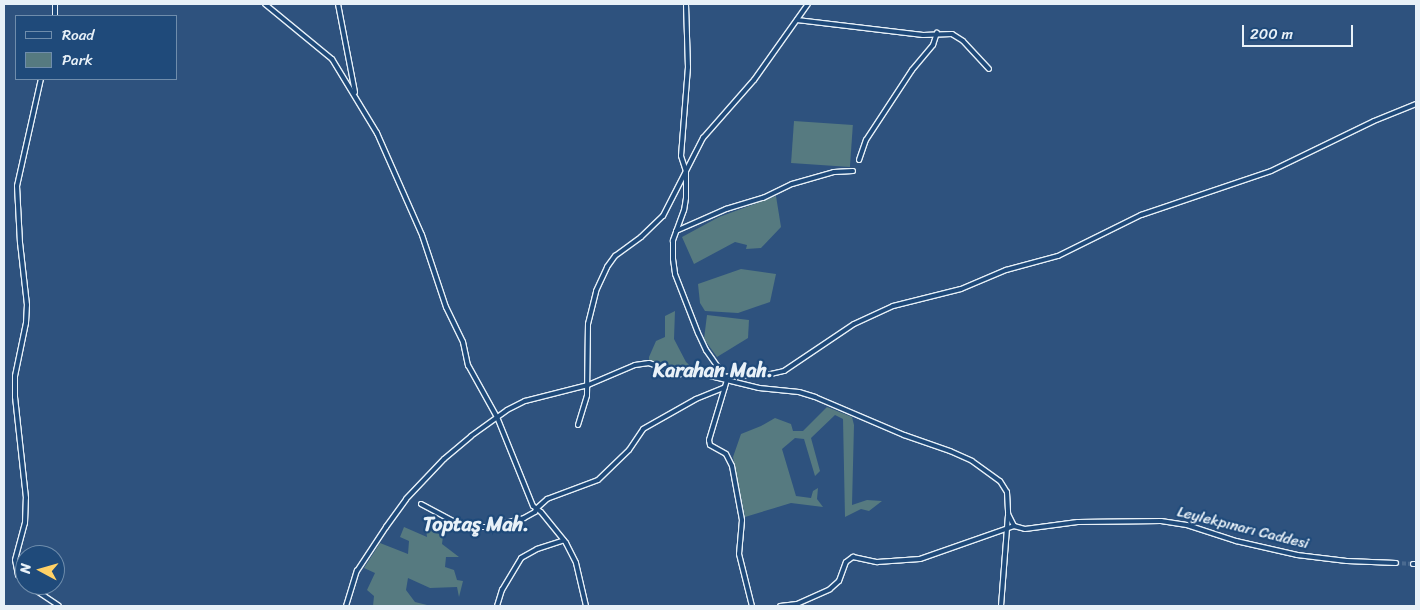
<!DOCTYPE html>
<html>
<head>
<meta charset="utf-8">
<style>
	body { margin:0 }
	#map { position:relative; width:1420px; height:610px; overflow:hidden; background:#2e527e; font-family:Sriracha,sans-serif }
	div>[style] { position:absolute }
	.green>* { inset:0; background:#567a80; transform-origin:0 0 }
	.minor-tunnel>* { height:4px; margin-top:-2px; transform-origin:0; background:repeating-linear-gradient(90deg,#4a6a90 0 4px,transparent 0 6px) }
	.roads { filter:drop-shadow(1px 0 #e8f1f8) drop-shadow(-1px 0 #e8f1f8) drop-shadow(0 1px #e8f1f8) drop-shadow(0 -1px #e8f1f8) }
	.minor>* { height:4px; margin:-2px; padding:0 2px; transform-origin:2px; border-radius:2px; background:#1f4a7a }
	span { translate:-50% -50%; white-space:nowrap; text-align:center; line-height:1.15; -webkit-text-stroke:4.5px #1f4a7a; paint-order:stroke }
	.street-label { font-size:15px; color:#e8f1f8 }
	.district-label { font-size:20px; color:#e8f1f8; font-weight:700 }
	.frame { position:absolute; inset:0; border:5px solid #e8f1f8; pointer-events:none }
	.legend { position:absolute; left:15px; top:15px; width:162px; height:65px; box-sizing:border-box; background:#1f4a7a; border:1px solid #6f8dac; margin:0; padding:6px 9px; list-style:none; font-size:15px; color:#e8f1f8 }
	.legend li { display:flex; align-items:center; gap:10px; height:25px }
	.legend b { width:25px; border:1px solid #6f8dac }
	.north { position:absolute; left:15px; top:545px; width:50px; height:50px; box-sizing:border-box; background:#1f4a7a; border:1px solid #6f8dac; border-radius:50%; rotate:276deg; font-size:14px; font-weight:700; line-height:20px; text-align:center; color:#e8f1f8 }
	.north::after { content:''; display:block; margin:auto; width:18px; height:22px; background:#ffd166; clip-path:polygon(50% 0,100% 100%,50% 72%,0 100%) }
	.scale { position:absolute; left:1242px; top:25px; width:111px; height:22px; box-sizing:border-box; border:2px solid #e8f1f8; border-top:0; padding-left:6px; font-size:15px; line-height:18px; white-space:nowrap; color:#e8f1f8; -webkit-text-stroke:4px #1f4a7a; paint-order:stroke }
</style>
</head>
<body>
<div id="map">
	<div class="green">
		<div style="left:794px;top:121px;width:59px;height:42px;rotate:4deg"></div>
		<div style="clip-path:polygon(776px 196px,781px 227px,761px 248px,746px 249px,747px 245px,735px 242px,694px 264px,682px 237px,719px 217px)"></div>
		<div style="clip-path:polygon(741px 269px,776px 274px,770px 302px,738px 313px,705px 311px,700px 303px,698px 284px)"></div>
		<div style="clip-path:polygon(675px 311px,674px 339px,686px 362px,697px 372px,680px 374px,649px 363px,649px 357px,656px 341px,665px 337px,665px 316px)"></div>
		<div style="clip-path:polygon(707px 315px,749px 320px,748px 338px,717px 357px,704px 339px)"></div>
		<div style="clip-path:polygon(827px 407px,852px 417px,854px 425px,852px 505px,867px 500px,882px 501px,869px 511px,861px 509px,845px 517px,843px 419px,835px 415px,811px 438px,820px 471px,815px 476px,804px 439px,795px 438px,782px 449px,796px 496px,811px 498px,813px 491px,818px 488px,817px 499px,823px 507px,791px 503px,745px 517px,733px 457px,741px 434px,761px 426px,775px 418px,791px 424px,793px 431px,803px 431px)"></div>
		<div style="clip-path:polygon(425px 522px,437px 525px,435px 532px,443px 536px,442px 544px,459px 557px,446px 557px,445px 567px,454px 570px,457px 580px,463px 581px,459px 597px,457px 587px,430px 588px,408px 578px,406px 590px,415px 602px,431px 606px,373px 606px,374px 596px,367px 590px,375px 573px,364px 568px,380px 543px,408px 554px,409px 541px,400px 537px,404px 527px,427px 537px)"></div>
	</div>
	<div class="minor-tunnel">
		<div style="left:1396px;top:563px;width:17px;rotate:3deg"></div>
	</div>
	<div class="roads">
		<div class="minor">
			<div style="left:265px;top:4px;width:87px;rotate:39.4deg"></div>
			<div style="left:332px;top:59px;width:87px;rotate:58.7deg"></div>
			<div style="left:377px;top:133px;width:111px;rotate:66.2deg"></div>
			<div style="left:422px;top:235px;width:76px;rotate:71.6deg"></div>
			<div style="left:446px;top:307px;width:39px;rotate:64deg"></div>
			<div style="left:463px;top:342px;width:24px;rotate:78deg"></div>
			<div style="left:468px;top:365px;width:60px;rotate:60.9deg"></div>
			<div style="left:497px;top:417px;width:96px;rotate:68deg"></div>
			<div style="left:533px;top:506px;width:10px;rotate:37deg"></div>
			<div style="left:541px;top:512px;width:40px;rotate:51deg"></div>
			<div style="left:566px;top:543px;width:22px;rotate:63deg"></div>
			<div style="left:576px;top:563px;width:44px;rotate:76.9deg"></div>
			<div style="left:338px;top:4px;width:90px;rotate:79.1deg"></div>
			<div style="left:686px;top:4px;width:63px;rotate:88.2deg"></div>
			<div style="left:688px;top:67px;width:89px;rotate:94.5deg"></div>
			<div style="left:681px;top:156px;width:16px;rotate:72deg"></div>
			<div style="left:686px;top:171px;width:27px;rotate:90deg"></div>
			<div style="left:686px;top:198px;width:12px;rotate:99deg"></div>
			<div style="left:684px;top:210px;width:33px;rotate:110deg"></div>
			<div style="left:673px;top:241px;width:18px;rotate:90deg"></div>
			<div style="left:673px;top:259px;width:15px;rotate:82deg"></div>
			<div style="left:675px;top:274px;width:63px;rotate:68.7deg"></div>
			<div style="left:698px;top:333px;width:19px;rotate:65deg"></div>
			<div style="left:706px;top:350px;width:37px;rotate:55deg"></div>
			<div style="left:727px;top:380px;width:63px;rotate:106.7deg"></div>
			<div style="left:709px;top:440px;width:5px;rotate:79deg"></div>
			<div style="left:710px;top:445px;width:18px;rotate:29deg"></div>
			<div style="left:726px;top:454px;width:13px;rotate:63deg"></div>
			<div style="left:732px;top:466px;width:55px;rotate:79.5deg"></div>
			<div style="left:742px;top:520px;width:34px;rotate:95deg"></div>
			<div style="left:739px;top:554px;width:54px;rotate:76deg"></div>
			<div style="left:55px;top:16px;width:12px;rotate:-90deg"></div>
			<div style="left:797px;top:20px;width:127px;rotate:6.8deg"></div>
			<div style="left:923px;top:35px;width:29px;rotate:-2deg"></div>
			<div style="left:952px;top:34px;width:13px;rotate:32deg"></div>
			<div style="left:963px;top:41px;width:38px;rotate:47deg"></div>
			<div style="left:859px;top:160px;width:21px;rotate:-71deg"></div>
			<div style="left:866px;top:140px;width:84px;rotate:-56.7deg"></div>
			<div style="left:912px;top:70px;width:33px;rotate:-50deg"></div>
			<div style="left:933px;top:45px;width:13px;rotate:-72deg"></div>
			<div style="left:676px;top:231px;width:55px;rotate:-23.7deg"></div>
			<div style="left:726px;top:209px;width:39px;rotate:-17deg"></div>
			<div style="left:763px;top:198px;width:32px;rotate:-26deg"></div>
			<div style="left:792px;top:184px;width:44px;rotate:-15.9deg"></div>
			<div style="left:834px;top:172px;width:19px;rotate:-3deg"></div>
			<div style="left:726px;top:377px;width:9px;rotate:-13deg"></div>
			<div style="left:735px;top:375px;width:27px;rotate:2deg"></div>
			<div style="left:762px;top:376px;width:23px;rotate:-13deg"></div>
			<div style="left:784px;top:371px;width:84px;rotate:-33.9deg"></div>
			<div style="left:854px;top:324px;width:43px;rotate:-24.8deg"></div>
			<div style="left:893px;top:306px;width:70px;rotate:-14deg"></div>
			<div style="left:961px;top:289px;width:49px;rotate:-22.9deg"></div>
			<div style="left:1006px;top:270px;width:54px;rotate:-15.1deg"></div>
			<div style="left:1058px;top:256px;width:93px;rotate:-26.3deg"></div>
			<div style="left:1141px;top:215px;width:137px;rotate:-18.7deg"></div>
			<div style="left:1271px;top:171px;width:114px;rotate:-25.9deg"></div>
			<div style="left:1374px;top:121px;width:45px;rotate:-22deg"></div>
			<div style="left:578px;top:425px;width:31px;rotate:-73deg"></div>
			<div style="left:587px;top:395px;width:71px;rotate:-89.2deg"></div>
			<div style="left:588px;top:324px;width:34px;rotate:-76deg"></div>
			<div style="left:596px;top:291px;width:26px;rotate:-65deg"></div>
			<div style="left:607px;top:267px;width:14px;rotate:-54deg"></div>
			<div style="left:615px;top:256px;width:32px;rotate:-36deg"></div>
			<div style="left:641px;top:237px;width:30px;rotate:-44deg"></div>
			<div style="left:663px;top:216px;width:88px;rotate:-62.9deg"></div>
			<div style="left:703px;top:138px;width:77px;rotate:-48.7deg"></div>
			<div style="left:754px;top:80px;width:93px;rotate:-54.6deg"></div>
			<div style="left:421px;top:504px;width:40px;rotate:28deg"></div>
			<div style="left:456px;top:523px;width:16px;rotate:14deg"></div>
			<div style="left:472px;top:527px;width:17px"></div>
			<div style="left:489px;top:527px;width:36px;rotate:-14deg"></div>
			<div style="left:524px;top:518px;width:13px;rotate:-29deg"></div>
			<div style="left:535px;top:512px;width:3px;rotate:-72deg"></div>
			<div style="left:536px;top:509px;width:15px;rotate:-42deg"></div>
			<div style="left:547px;top:499px;width:54px;rotate:-20.4deg"></div>
			<div style="left:598px;top:480px;width:43px;rotate:-44.1deg"></div>
			<div style="left:629px;top:450px;width:25px;rotate:-56deg"></div>
			<div style="left:643px;top:429px;width:61px;rotate:-29.5deg"></div>
			<div style="left:696px;top:399px;width:31px;rotate:-22deg"></div>
			<div style="left:1413px;top:564px;width:3px"></div>
			<div style="left:25px;top:582px;width:10px;rotate:-135deg"></div>
			<div style="left:18px;top:575px;width:15px;rotate:-101deg"></div>
			<div style="left:15px;top:560px;width:38px;rotate:-75deg"></div>
			<div style="left:25px;top:523px;width:25px;rotate:-88deg"></div>
			<div style="left:26px;top:498px;width:102px;rotate:-96.2deg"></div>
			<div style="left:15px;top:397px;width:21px;rotate:-90deg"></div>
			<div style="left:15px;top:376px;width:54px;rotate:-78.3deg"></div>
			<div style="left:26px;top:323px;width:18px;rotate:-87deg"></div>
			<div style="left:27px;top:305px;width:62px;rotate:-96.4deg"></div>
			<div style="left:20px;top:243px;width:57px;rotate:-93deg"></div>
			<div style="left:17px;top:186px;width:110px;rotate:-77.4deg"></div>
			<div style="left:28px;top:585px;width:37px;rotate:34deg"></div>
			<div style="left:346px;top:606px;width:37px;rotate:-73deg"></div>
			<div style="left:357px;top:571px;width:53px;rotate:-56.6deg"></div>
			<div style="left:386px;top:527px;width:34px;rotate:-54deg"></div>
			<div style="left:406px;top:499px;width:55px;rotate:-46.5deg"></div>
			<div style="left:444px;top:459px;width:35px;rotate:-40deg"></div>
			<div style="left:471px;top:436px;width:44px;rotate:-35.8deg"></div>
			<div style="left:507px;top:410px;width:20px;rotate:-27deg"></div>
			<div style="left:525px;top:401px;width:65px;rotate:-14.3deg"></div>
			<div style="left:588px;top:385px;width:51px;rotate:-23.1deg"></div>
			<div style="left:635px;top:365px;width:14px;rotate:-8deg"></div>
			<div style="left:649px;top:363px;width:33px;rotate:20deg"></div>
			<div style="left:680px;top:374px;width:18px;rotate:-3deg"></div>
			<div style="left:698px;top:373px;width:63px;rotate:13.8deg"></div>
			<div style="left:759px;top:388px;width:40px;rotate:5.7deg"></div>
			<div style="left:799px;top:392px;width:17px;rotate:17deg"></div>
			<div style="left:815px;top:397px;width:97px;rotate:23.1deg"></div>
			<div style="left:904px;top:435px;width:49px;rotate:19.2deg"></div>
			<div style="left:950px;top:451px;width:24px;rotate:24deg"></div>
			<div style="left:972px;top:461px;width:34px;rotate:36deg"></div>
			<div style="left:1000px;top:481px;width:13px;rotate:58deg"></div>
			<div style="left:1007px;top:492px;width:22px;rotate:87deg"></div>
			<div style="left:1008px;top:514px;width:13px;rotate:63deg"></div>
			<div style="left:1014px;top:526px;width:11px;rotate:15deg"></div>
			<div style="left:1025px;top:529px;width:53px;rotate:-7.5deg"></div>
			<div style="left:1078px;top:522px;width:83px;rotate:-0.7deg"></div>
			<div style="left:1161px;top:521px;width:26px;rotate:9deg"></div>
			<div style="left:1187px;top:525px;width:52px;rotate:18.1deg"></div>
			<div style="left:1236px;top:541px;width:63px;rotate:12.9deg"></div>
			<div style="left:1297px;top:555px;width:50px;rotate:6.8deg"></div>
			<div style="left:1347px;top:561px;width:49px;rotate:2.3deg"></div>
			<div style="left:497px;top:606px;width:17px;rotate:-73deg"></div>
			<div style="left:502px;top:590px;width:37px;rotate:-59deg"></div>
			<div style="left:521px;top:558px;width:18px;rotate:-29deg"></div>
			<div style="left:537px;top:549px;width:28px;rotate:-18deg"></div>
			<div style="left:780px;top:606px;width:17px;rotate:-7deg"></div>
			<div style="left:797px;top:604px;width:36px;rotate:-24deg"></div>
			<div style="left:830px;top:589px;width:12px;rotate:-42deg"></div>
			<div style="left:839px;top:581px;width:20px;rotate:-70deg"></div>
			<div style="left:846px;top:562px;width:9px;rotate:-36deg"></div>
			<div style="left:853px;top:557px;width:25px;rotate:12deg"></div>
			<div style="left:877px;top:562px;width:43px;rotate:-4deg"></div>
			<div style="left:920px;top:559px;width:100px;rotate:-19.3deg"></div>
			<div style="left:1001px;top:606px;width:90px;rotate:-85.6deg"></div>
		</div>
	</div>
	<div class="street-label">
		<span style="left:1243px;top:528px;rotate:14deg">Leylekpınarı Caddesi</span>
	</div>
	<div class="district-label">
		<span style="left:713px;top:370px">Karahan Mah.</span>
		<span style="left:476px;top:524px">Toptaş Mah.</span>
	</div>
	<div class="frame"></div>
	<ul class="legend">
	<li><b style="height:6px;background:#1f4a7a"></b>Road</li>
	<li><b style="height:14px;background:#567a80"></b>Park</li>
	</ul>
	<div class="north">N</div>
	<div class="scale">200 m</div>
</div>
</body>
</html>
